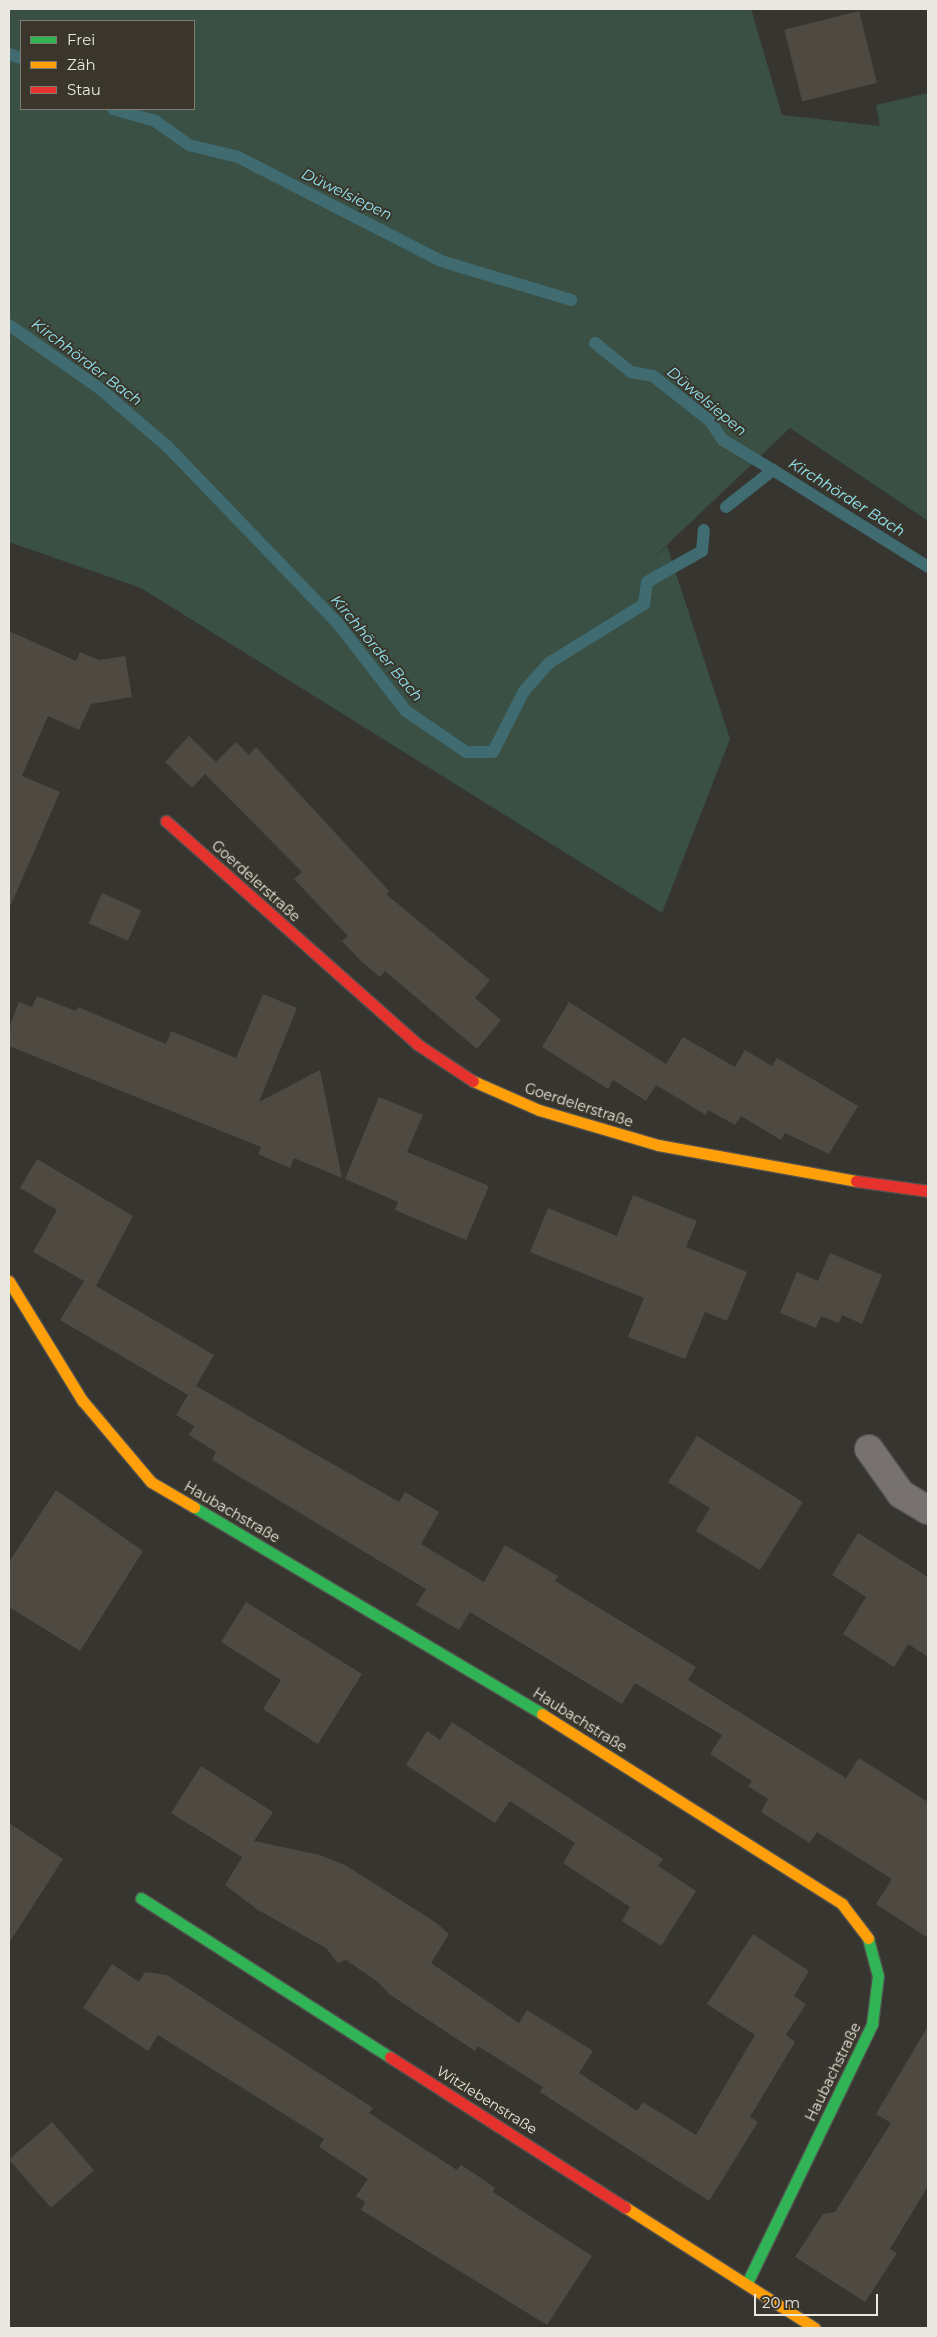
<!DOCTYPE html>
<html>
<head>
<meta charset="utf-8">
<style>
	body { margin:0 }
	#map { position:relative; width:937px; height:2337px; overflow:hidden; background:#363530; font-family:Montserrat,sans-serif }
	div>[style] { position:absolute }
	.green>* { inset:0; background:#3a5045 }
	.stream>* { height:12px; margin:-6px; padding:0 6px; transform-origin:6px; border-radius:6px; background:#3f6b71 }
	.building>* { inset:0; background:#4e4a42; transform-origin:0 0 }
	.roads { filter:drop-shadow(1px 0 #52514d) drop-shadow(-1px 0 #52514d) drop-shadow(0 1px #52514d) drop-shadow(0 -1px #52514d) }
	.street>* { height:28px; margin:-14px; padding:0 14px; transform-origin:14px; border-radius:14px; background:#777171 }
	.fast>* { height:11px; margin:-5.5px; padding:0 5.5px; transform-origin:5.5px; border-radius:5.5px; background:#30b455 }
	.slow>* { height:11px; margin:-5.5px; padding:0 5.5px; transform-origin:5.5px; border-radius:5.5px; background:#ff9f0a }
	.jam>* { height:11px; margin:-5.5px; padding:0 5.5px; transform-origin:5.5px; border-radius:5.5px; background:#e5322d }
	span { translate:-50% -50%; white-space:nowrap; text-align:center; line-height:1.15; -webkit-text-stroke:4px #3a362c; paint-order:stroke }
	.street-label { font-size:14px; color:#ebe8e2 }
	.water-label { font-size:15px; color:#90e4f1; font-style:italic }
	.frame { position:absolute; inset:0; border:10px solid #ebe8e2; pointer-events:none }
	.legend { position:absolute; left:20px; top:20px; width:175px; height:90px; box-sizing:border-box; background:#3a362c; border:1px solid #817d75; margin:0; padding:6px 9px; list-style:none; font-size:15px; color:#ebe8e2 }
	.legend li { display:flex; align-items:center; gap:10px; height:25px }
	.legend b { width:25px; border:1px solid #817d75 }
	.scale { position:absolute; left:754px; top:2294px; width:124px; height:22px; box-sizing:border-box; border:2px solid #ebe8e2; border-top:0; padding-left:6px; font-size:15px; line-height:18px; white-space:nowrap; color:#ebe8e2; -webkit-text-stroke:4px #3a362c; paint-order:stroke }
</style>
</head>
<body>
<div id="map">
	<div class="green">
		<div style="clip-path:polygon(evenodd,9px 9px,751px 9px,782px 115px,880px 126px,876px 105px,928px 93px,928px 521px,790px 428px,649px 562px,667px 546px,730px 739px,662px 913px,141px 588px,9px 542px,9px 9px,194px 21px,194px 109px,21px 109px,21px 21px,194px 21px)"></div>
	</div>
	<div class="stream">
		<div style="left:9px;top:54px;width:13px;rotate:18deg"></div>
		<div style="left:113px;top:109px;width:44px;rotate:15.9deg"></div>
		<div style="left:155px;top:121px;width:42px;rotate:35.2deg"></div>
		<div style="left:189px;top:145px;width:50px;rotate:13.8deg"></div>
		<div style="left:238px;top:157px;width:228px;rotate:27.1deg"></div>
		<div style="left:441px;top:261px;width:136px;rotate:16.7deg"></div>
		<div style="left:9px;top:325px;width:110px;rotate:35deg"></div>
		<div style="left:99px;top:388px;width:91px;rotate:40.5deg"></div>
		<div style="left:168px;top:447px;width:247px;rotate:46.1deg"></div>
		<div style="left:339px;top:625px;width:109px;rotate:52.1deg"></div>
		<div style="left:406px;top:711px;width:73px;rotate:34.3deg"></div>
		<div style="left:466px;top:752px;width:27px"></div>
		<div style="left:493px;top:752px;width:68px;rotate:-63.1deg"></div>
		<div style="left:524px;top:691px;width:38px;rotate:-48deg"></div>
		<div style="left:549px;top:663px;width:112px;rotate:-31.8deg"></div>
		<div style="left:644px;top:604px;width:22px;rotate:-82deg"></div>
		<div style="left:647px;top:582px;width:63px;rotate:-29.4deg"></div>
		<div style="left:702px;top:551px;width:21px;rotate:-85deg"></div>
		<div style="left:595px;top:343px;width:46px;rotate:38.9deg"></div>
		<div style="left:631px;top:372px;width:22px;rotate:10deg"></div>
		<div style="left:653px;top:376px;width:73px;rotate:38.3deg"></div>
		<div style="left:710px;top:421px;width:23px;rotate:56deg"></div>
		<div style="left:723px;top:440px;width:58px;rotate:31deg"></div>
		<div style="left:726px;top:507px;width:60px;rotate:-38.2deg"></div>
		<div style="left:773px;top:470px;width:183px;rotate:32deg"></div>
	</div>
	<div class="building">
		<div style="left:859px;top:11px;width:74px;height:77px;rotate:76deg"></div>
		<div style="clip-path:polygon(9px 631px,76px 661px,80px 652px,99px 660px,125px 656px,132px 697px,91px 704px,79px 730px,48px 716px,22px 776px,60px 792px,9px 909px)"></div>
		<div style="clip-path:polygon(189px 736px,216px 762px,236px 742px,249px 755px,256px 747px,389px 891px,386px 894px,490px 980px,475px 998px,501px 1020px,477px 1049px,385px 971px,380px 977px,362px 962px,342px 941px,348px 936px,294px 879px,302px 872px,205px 774px,192px 788px,165px 762px)"></div>
		<div style="left:102px;top:893px;width:43px;height:33px;rotate:24deg"></div>
		<div style="clip-path:polygon(263px 994px,297px 1008px,259px 1102px,320px 1070px,342px 1178px,294px 1158px,290px 1168px,258px 1154px,261px 1147px,9px 1046px,9px 1028px,19px 1002px,32px 1007px,37px 996px,76px 1011px,78px 1007px,166px 1044px,171px 1031px,236px 1058px)"></div>
		<div style="clip-path:polygon(569px 1002px,666px 1064px,683px 1037px,735px 1067px,745px 1050px,772px 1066px,777px 1058px,858px 1106px,829px 1154px,785px 1133px,781px 1140px,741px 1116px,735px 1125px,708px 1110px,706px 1115px,656px 1085px,646px 1101px,613px 1080px,608px 1089px,542px 1047px)"></div>
		<div style="clip-path:polygon(379px 1097px,423px 1115px,407px 1152px,489px 1186px,466px 1240px,395px 1210px,398px 1202px,345px 1179px)"></div>
		<div style="clip-path:polygon(37px 1159px,133px 1216px,96px 1286px,214px 1355px,196px 1386px,399px 1502px,405px 1492px,439px 1512px,421px 1544px,484px 1582px,505px 1545px,558px 1576px,555px 1581px,696px 1667px,688px 1680px,776px 1735px,846px 1778px,859px 1758px,928px 1802px,928px 1938px,876px 1904px,892px 1879px,817px 1832px,810px 1843px,761px 1812px,768px 1799px,748px 1786px,752px 1781px,710px 1754px,722px 1735px,635px 1683px,622px 1704px,470px 1612px,459px 1630px,416px 1605px,426px 1589px,212px 1460px,216px 1452px,189px 1435px,194px 1426px,176px 1415px,188px 1395px,60px 1320px,84px 1281px,33px 1252px,57px 1210px,20px 1188px)"></div>
		<div style="clip-path:polygon(633px 1195px,697px 1221px,686px 1247px,747px 1272px,727px 1321px,705px 1312px,685px 1359px,628px 1337px,644px 1298px,530px 1252px,548px 1208px,617px 1236px)"></div>
		<div style="clip-path:polygon(830px 1253px,882px 1275px,862px 1324px,842px 1315px,839px 1323px,821px 1316px,816px 1328px,780px 1313px,797px 1272px,818px 1281px)"></div>
		<div style="clip-path:polygon(697px 1436px,803px 1502px,760px 1570px,696px 1531px,710px 1508px,668px 1482px)"></div>
		<div style="clip-path:polygon(56px 1490px,143px 1551px,80px 1651px,9px 1607px,9px 1562px)"></div>
		<div style="clip-path:polygon(858px 1533px,928px 1577px,928px 1657px,908px 1644px,894px 1667px,843px 1634px,866px 1597px,832px 1575px)"></div>
		<div style="clip-path:polygon(246px 1602px,362px 1674px,318px 1744px,263px 1709px,281px 1680px,221px 1642px)"></div>
		<div style="clip-path:polygon(452px 1722px,663px 1859px,658px 1866px,696px 1891px,661px 1946px,622px 1921px,630px 1907px,563px 1863px,575px 1843px,510px 1801px,495px 1823px,406px 1765px,427px 1731px,440px 1740px)"></div>
		<div style="clip-path:polygon(201px 1766px,273px 1812px,254px 1841px,320px 1855px,345px 1865px,435px 1922px,449px 1934px,431px 1963px,519px 2023px,527px 2010px,593px 2051px,579px 2073px,637px 2111px,643px 2102px,696px 2135px,755px 2035px,707px 2004px,753px 1934px,809px 1971px,794px 1996px,806px 2004px,786px 2035px,795px 2042px,750px 2117px,758px 2122px,709px 2201px,540px 2092px,543px 2087px,478px 2046px,475px 2051px,389px 1994px,378px 1982px,346px 1960px,338px 1963px,326px 1948px,258px 1910px,225px 1885px,242px 1857px,171px 1813px)"></div>
		<div style="clip-path:polygon(9px 1823px,63px 1859px,9px 1943px)"></div>
		<div style="clip-path:polygon(112px 1964px,139px 1982px,145px 1972px,167px 1975px,373px 2108px,369px 2113px,457px 2170px,461px 2165px,478px 2176px,495px 2188px,493px 2192px,592px 2256px,547px 2325px,361px 2210px,365px 2202px,356px 2196px,368px 2179px,319px 2147px,324px 2139px,158px 2035px,148px 2051px,83px 2008px)"></div>
		<div style="clip-path:polygon(928px 2026px,928px 2186px,890px 2249px,897px 2253px,865px 2302px,795px 2257px,823px 2214px,835px 2212px,891px 2123px,876px 2114px)"></div>
		<div style="left:52px;top:2122px;width:64px;height:57px;rotate:49deg"></div>
	</div>
	<div class="roads">
		<div class="street">
			<div style="left:869px;top:1449px;width:55px;rotate:54.6deg"></div>
			<div style="left:901px;top:1494px;width:31px;rotate:31deg"></div>
		</div>
		<div class="fast">
			<div style="left:194px;top:1507px;width:405px;rotate:30.7deg"></div>
			<div style="left:141px;top:1898px;width:295px;rotate:32.6deg"></div>
			<div style="left:747px;top:2283px;width:288px;rotate:-64.2deg"></div>
			<div style="left:872px;top:2024px;width:48px;rotate:-82.9deg"></div>
			<div style="left:878px;top:1976px;width:39px;rotate:-105deg"></div>
		</div>
		<div class="slow">
			<div style="left:473px;top:1081px;width:72px;rotate:23.7deg"></div>
			<div style="left:539px;top:1110px;width:124px;rotate:16.4deg"></div>
			<div style="left:658px;top:1145px;width:201px;rotate:10.3deg"></div>
			<div style="left:9px;top:1281px;width:140px;rotate:58.5deg"></div>
			<div style="left:82px;top:1400px;width:107px;rotate:49.9deg"></div>
			<div style="left:151px;top:1482px;width:50px;rotate:30.2deg"></div>
			<div style="left:542px;top:1714px;width:355px;rotate:32.3deg"></div>
			<div style="left:842px;top:1904px;width:43px;rotate:52.6deg"></div>
			<div style="left:625px;top:2207px;width:225px;rotate:32.5deg"></div>
		</div>
		<div class="jam">
			<div style="left:166px;top:821px;width:336px;rotate:41.6deg"></div>
			<div style="left:417px;top:1044px;width:67px;rotate:33.5deg"></div>
			<div style="left:856px;top:1181px;width:73px;rotate:7.9deg"></div>
			<div style="left:390px;top:2057px;width:279px;rotate:32.6deg"></div>
		</div>
	</div>
	<div class="street-label">
		<span style="left:256px;top:881px;rotate:42deg">Goerdelerstraße</span>
		<span style="left:579px;top:1105px;rotate:18deg">Goerdelerstraße</span>
		<span style="left:232px;top:1512px;rotate:30deg">Haubachstraße</span>
		<span style="left:580px;top:1720px;rotate:32deg">Haubachstraße</span>
		<span style="left:833px;top:2072px;rotate:-64deg">Haubachstraße</span>
		<span style="left:487px;top:2100px;rotate:32deg">Witzlebenstraße</span>
	</div>
	<div class="water-label">
		<span style="left:347px;top:194px;rotate:26deg">Düwelsiepen</span>
		<span style="left:87px;top:362px;rotate:37deg">Kirchhörder Bach</span>
		<span style="left:707px;top:401px;rotate:40deg">Düwelsiepen</span>
		<span style="left:847px;top:497px;rotate:32deg">Kirchhörder Bach</span>
		<span style="left:377px;top:648px;rotate:50deg">Kirchhörder Bach</span>
	</div>
	<div class="frame"></div>
	<ul class="legend">
	<li><b style="height:6px;background:#30b455"></b>Frei</li>
	<li><b style="height:6px;background:#ff9f0a"></b>Zäh</li>
	<li><b style="height:6px;background:#e5322d"></b>Stau</li>
	</ul>
	<div class="scale">20 m</div>
</div>
</body>
</html>
